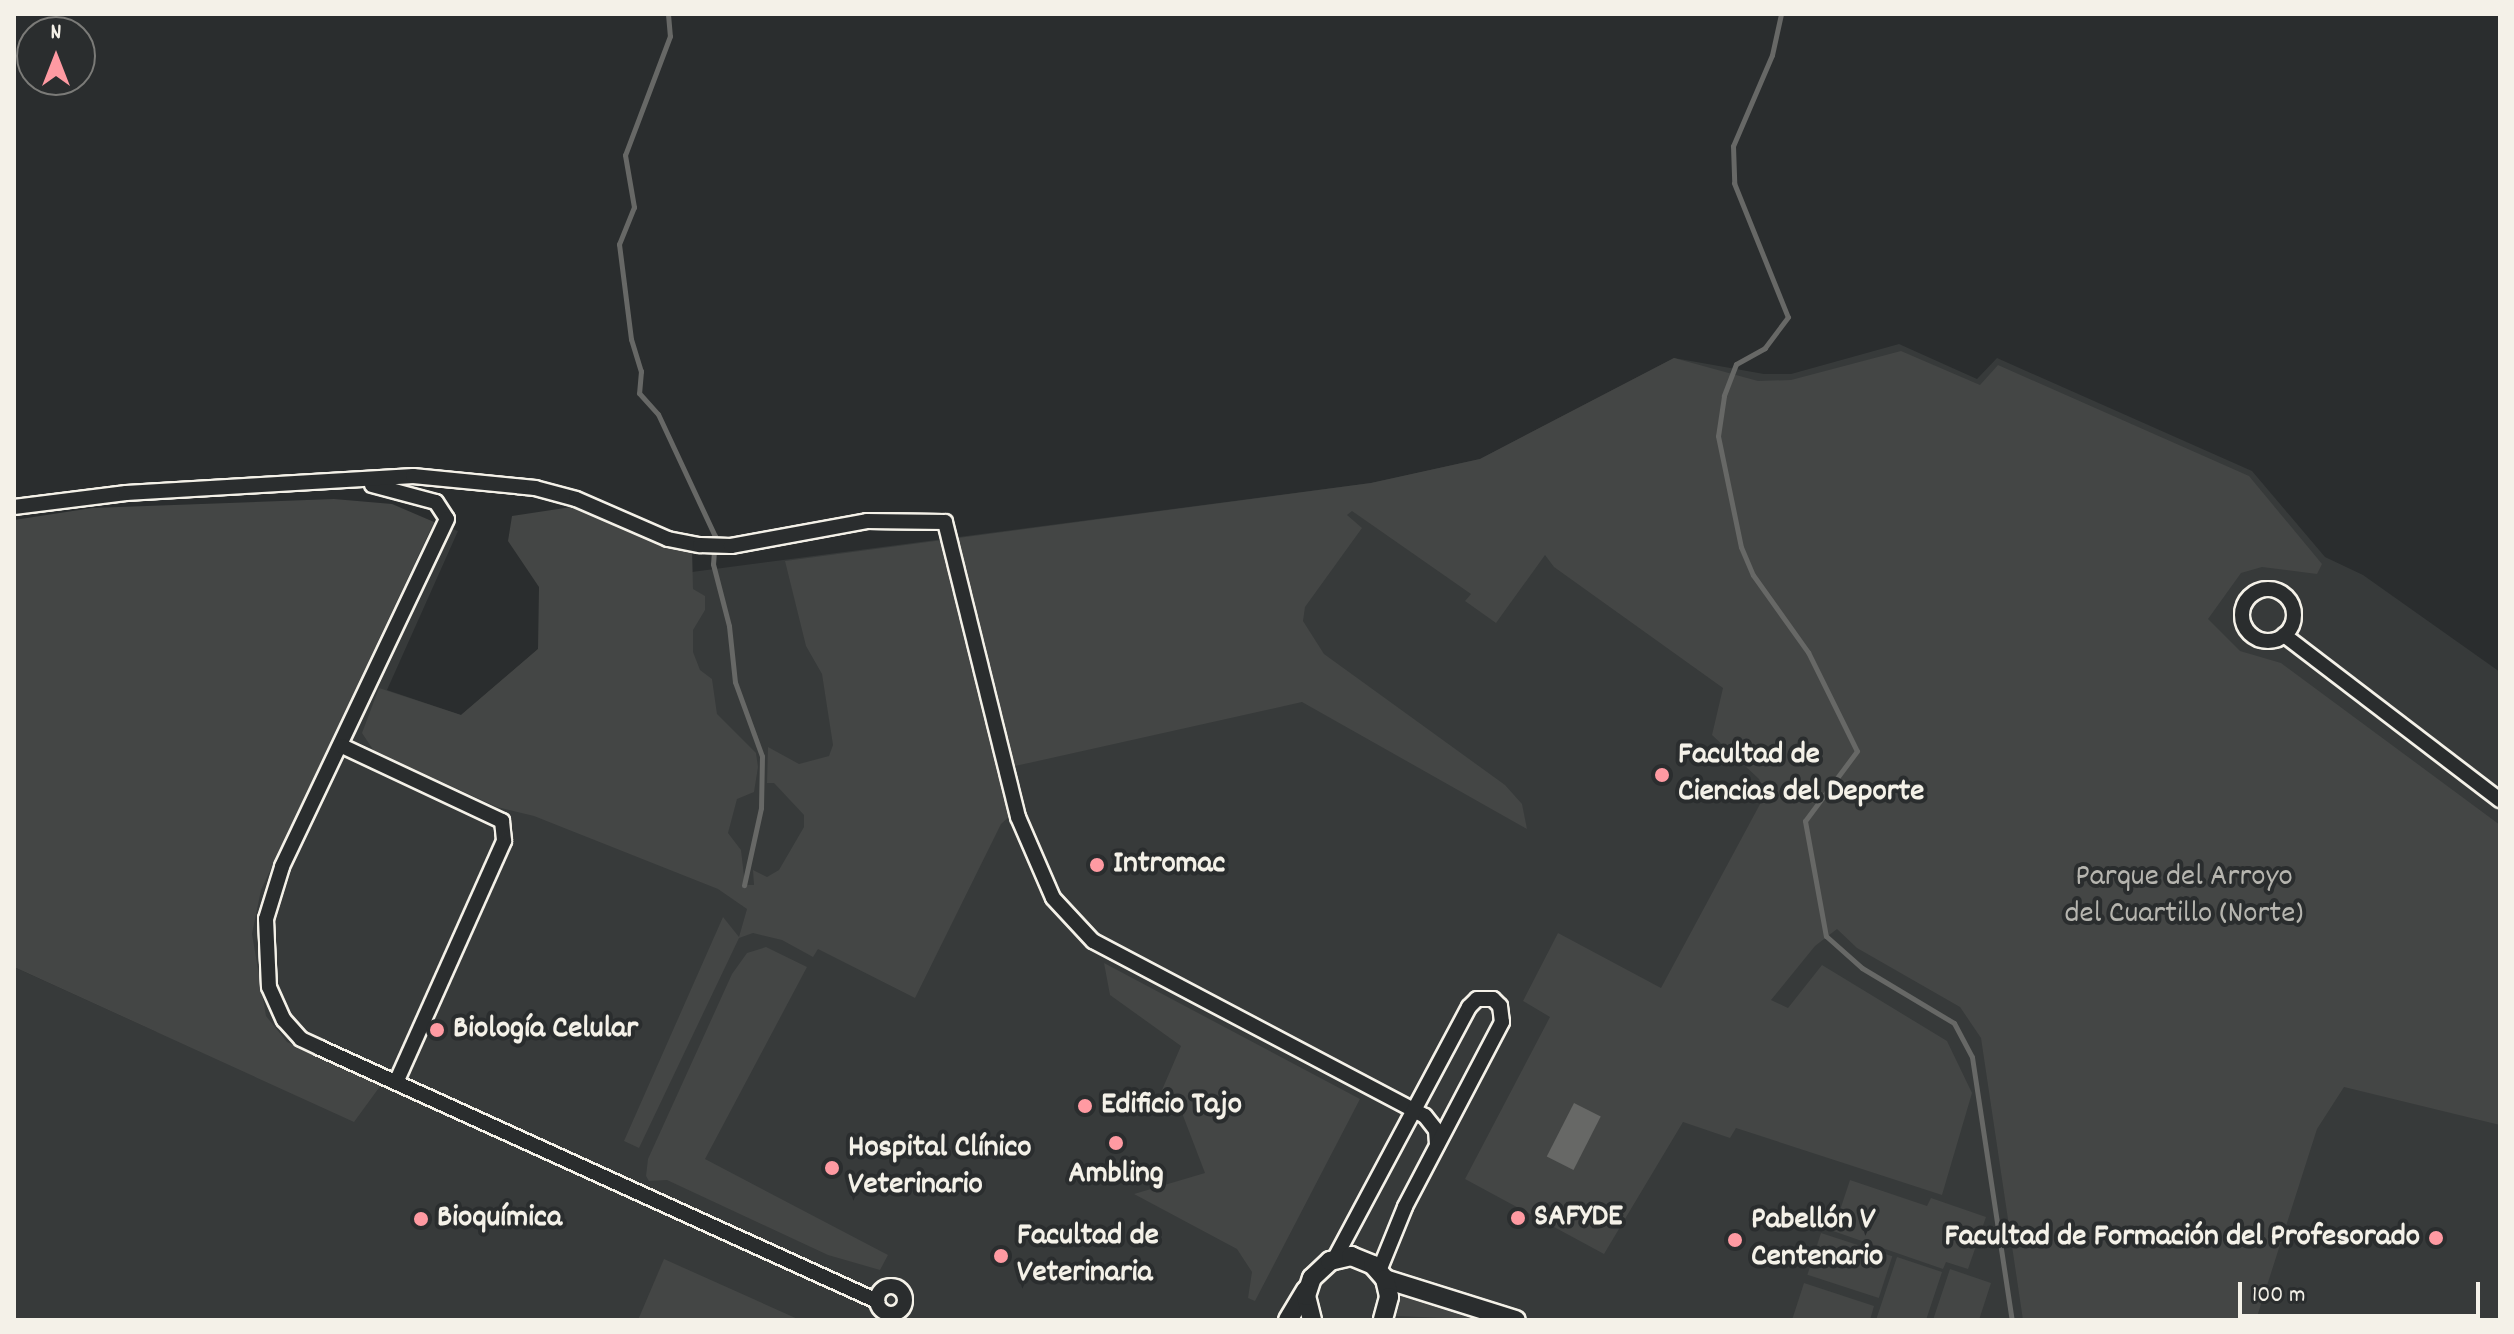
<!DOCTYPE html>
<html>
<head>
<meta charset="utf-8">
<style>
	body { margin:0 }
	#map { position:relative; width:2514px; height:1334px; overflow:hidden; background:#2a2d2e; font-family:Dekko,sans-serif }
	div>[style] { position:absolute }
	.built>* { inset:0; background:#373a3a }
	.green>* { inset:0; background:#444645; transform-origin:0 0 }
	.water>* { inset:0; background:#676866; transform-origin:0 0 }
	.stream>* { height:5px; margin:-2.5px; padding:0 2.5px; transform-origin:2.5px; border-radius:2.5px; background:#676866 }
	.roads { filter:drop-shadow(2px 0 #f4f1e8) drop-shadow(-2px 0 #f4f1e8) drop-shadow(0 2px #f4f1e8) drop-shadow(0 -2px #f4f1e8) }
	.street>* { height:14px; margin:-7px; padding:0 7px; transform-origin:7px; border-radius:7px; background:#2a2d2e }
	.street>.ring { margin:-7px; padding:0; box-sizing:content-box; background:none; border:14px solid #2a2d2e; border-radius:50% }
	.secondary>* { height:18px; margin:-9px; padding:0 9px; transform-origin:9px; border-radius:9px; background:#2a2d2e }
	.dots>* { width:22px; height:22px; translate:-50% -50%; box-sizing:border-box; border:4px solid #2a2d2e; border-radius:50% }
	span { translate:-50% -50%; white-space:nowrap; text-align:center; line-height:1.15; -webkit-text-stroke:8px #2a2d2e; paint-order:stroke }
	.poi-label { font-size:32px; color:#f4f1e8; font-weight:700 }
	.left { translate:0 -50%; text-align:left }
	.right { translate:-100% -50%; text-align:right }
	.park-label { font-size:32px; color:#b6b5af }
	.frame { position:absolute; inset:0; border:16px solid #f4f1e8; pointer-events:none }
	.north { position:absolute; left:16px; top:16px; width:80px; height:80px; box-sizing:border-box; background:#2a2d2e; border:2px solid #7b7b78; border-radius:50%; rotate:0deg; font-size:22px; font-weight:700; line-height:32px; text-align:center; color:#f4f1e8 }
	.north::after { content:''; display:block; margin:auto; width:28px; height:36px; background:#ff9aa2; clip-path:polygon(50% 0,100% 100%,50% 72%,0 100%) }
	.scale { position:absolute; left:2238px; top:1282px; width:242px; height:36px; box-sizing:border-box; border:4px solid #f4f1e8; border-top:0; padding-left:10px; font-size:24px; line-height:28px; white-space:nowrap; color:#f4f1e8; -webkit-text-stroke:6px #2a2d2e; paint-order:stroke }
</style>
</head>
<body>
<div id="map">
	<div class="built">
		<div style="clip-path:polygon(1899px 344px,1977px 379px,1997px 358px,2252px 471px,2325px 557px,2363px 575px,2500px 672px,2500px 1320px,14px 1320px,14px 967px,157px 1032px,426px 519px,458px 531px,387px 690px,461px 715px,538px 649px,684px 573px,1371px 483px,1480px 459px,1674px 358px,1764px 374px,1791px 374px)"></div>
	</div>
	<div class="green">
		<div style="clip-path:polygon(1901px 351px,1980px 385px,1998px 365px,2249px 476px,2322px 564px,2317px 574px,2262px 567px,2241px 573px,2208px 619px,2240px 651px,2281px 663px,2500px 825px,2500px 1125px,2344px 1087px,2317px 1129px,2256px 1320px,2023px 1320px,1981px 1038px,1960px 1007px,1857px 948px,1837px 929px,1815px 946px,1771px 1000px,1788px 1008px,1822px 965px,1947px 1041px,1972px 1093px,1942px 1195px,1736px 1128px,1730px 1138px,1683px 1122px,1604px 1254px,1465px 1179px,1550px 1017px,1523px 1001px,1558px 933px,1661px 988px,1766px 793px,1759px 779px,1712px 735px,1723px 688px,1554px 567px,1545px 555px,1496px 623px,1465px 601px,1471px 594px,1352px 511px,1347px 515px,1362px 528px,1305px 607px,1303px 621px,1324px 654px,1505px 785px,1522px 804px,1527px 829px,1302px 702px,1002px 769px,1012px 814px,1001px 824px,915px 998px,818px 949px,813px 957px,782px 940px,753px 933px,739px 938px,639px 1148px,624px 1141px,723px 917px,739px 937px,747px 909px,718px 889px,534px 816px,497px 807px,374px 751px,362px 733px,379px 688px,461px 715px,538px 649px,539px 587px,508px 541px,512px 516px,578px 506px,692px 548px,693px 589px,705px 596px,705px 610px,693px 630px,693px 652px,700px 670px,712px 679px,717px 714px,756px 753px,758px 767px,754px 792px,737px 799px,728px 833px,741px 850px,745px 885px,754px 885px,753px 870px,767px 877px,779px 870px,804px 827px,804px 815px,774px 783px,767px 783px,768px 747px,799px 764px,829px 756px,833px 745px,822px 674px,806px 646px,785px 561px,1371px 483px,1480px 459px,1674px 358px,1758px 381px,1791px 380px)"></div>
		<div style="clip-path:polygon(334px 499px,392px 504px,434px 522px,261px 890px,252px 934px,266px 1016px,287px 1042px,381px 1085px,354px 1122px,14px 967px,14px 520px,92px 508px)"></div>
		<div style="clip-path:polygon(766px 947px,807px 967px,705px 1159px,888px 1255px,880px 1270px,828px 1255px,667px 1180px,649px 1181px,646px 1176px,648px 1159px,732px 974px,747px 953px)"></div>
		<div style="clip-path:polygon(1104px 963px,1360px 1099px,1255px 1301px,1248px 1298px,1252px 1272px,1237px 1249px,1134px 1194px,1205px 1173px,1182px 1113px,1162px 1090px,1181px 1046px,1110px 995px)"></div>
		<div style="clip-path:polygon(1850px 1180px,1927px 1206px,1931px 1198px,1986px 1217px,1968px 1269px,1946px 1262px,1943px 1269px,1833px 1231px)"></div>
		<div style="left:1821px;top:1233px;width:75px;height:44px;rotate:18deg"></div>
		<div style="clip-path:polygon(1897px 1257px,1942px 1272px,1926px 1320px,1876px 1320px)"></div>
		<div style="clip-path:polygon(664px 1259px,800px 1320px,638px 1320px)"></div>
		<div style="clip-path:polygon(1950px 1269px,1991px 1283px,1979px 1320px,1933px 1320px)"></div>
		<div style="clip-path:polygon(1804px 1283px,1874px 1306px,1870px 1320px,1792px 1320px)"></div>
		<div style="clip-path:polygon(1401px 1294px,1491px 1320px,1396px 1316px)"></div>
	</div>
	<div class="water">
		<div style="left:1574px;top:1103px;width:30px;height:60px;rotate:27deg"></div>
	</div>
	<div class="stream">
		<div style="left:668px;top:14px;width:22px;rotate:85deg"></div>
		<div style="left:670px;top:36px;width:127px;rotate:110.7deg"></div>
		<div style="left:625px;top:155px;width:53px;rotate:80.2deg"></div>
		<div style="left:634px;top:207px;width:40px;rotate:112deg"></div>
		<div style="left:619px;top:244px;width:96px;rotate:82.8deg"></div>
		<div style="left:631px;top:339px;width:34px;rotate:73deg"></div>
		<div style="left:641px;top:371px;width:22px;rotate:95deg"></div>
		<div style="left:639px;top:393px;width:28px;rotate:48deg"></div>
		<div style="left:658px;top:414px;width:135px;rotate:65deg"></div>
		<div style="left:715px;top:536px;width:28px;rotate:94deg"></div>
		<div style="left:713px;top:564px;width:64px;rotate:75.5deg"></div>
		<div style="left:729px;top:626px;width:56px;rotate:83.9deg"></div>
		<div style="left:735px;top:682px;width:79px;rotate:70deg"></div>
		<div style="left:762px;top:756px;width:52px;rotate:91.1deg"></div>
		<div style="left:761px;top:808px;width:79px;rotate:102.4deg"></div>
		<div style="left:1781px;top:14px;width:42px;rotate:102.4deg"></div>
		<div style="left:1772px;top:55px;width:99px;rotate:113.2deg"></div>
		<div style="left:1733px;top:146px;width:37px;rotate:88deg"></div>
		<div style="left:1734px;top:183px;width:144px;rotate:68.1deg"></div>
		<div style="left:1788px;top:317px;width:39px;rotate:127deg"></div>
		<div style="left:1765px;top:348px;width:33px;rotate:151deg"></div>
		<div style="left:1736px;top:364px;width:34px;rotate:111deg"></div>
		<div style="left:1724px;top:396px;width:40px;rotate:98.5deg"></div>
		<div style="left:1718px;top:436px;width:113px;rotate:78.3deg"></div>
		<div style="left:1741px;top:547px;width:30px;rotate:67deg"></div>
		<div style="left:1753px;top:575px;width:95px;rotate:54.5deg"></div>
		<div style="left:1808px;top:652px;width:110px;rotate:63.7deg"></div>
		<div style="left:1857px;top:751px;width:87px;rotate:126.6deg"></div>
		<div style="left:1805px;top:821px;width:117px;rotate:79.7deg"></div>
		<div style="left:1826px;top:936px;width:48px;rotate:41.6deg"></div>
		<div style="left:1862px;top:968px;width:107px;rotate:30.9deg"></div>
		<div style="left:1954px;top:1023px;width:38px;rotate:62deg"></div>
		<div style="left:1972px;top:1057px;width:266px;rotate:81.4deg"></div>
	</div>
	<div class="roads">
		<div class="street">
			<div style="left:372px;top:485px;width:66px;rotate:14.9deg"></div>
			<div style="left:436px;top:502px;width:20px;rotate:57deg"></div>
			<div style="left:447px;top:519px;width:385px;rotate:115.4deg"></div>
			<div style="left:282px;top:867px;width:54px;rotate:107.1deg"></div>
			<div style="left:266px;top:919px;width:68px;rotate:87.5deg"></div>
			<div style="left:269px;top:987px;width:36px;rotate:66deg"></div>
			<div style="left:284px;top:1020px;width:25px;rotate:48deg"></div>
			<div style="left:301px;top:1039px;width:21px;rotate:25deg"></div>
			<div style="left:320px;top:1048px;width:612px;rotate:24.43deg"></div>
			<div style="left:14px;top:507px;width:113px;rotate:-7.1deg"></div>
			<div style="left:126px;top:493px;width:288px;rotate:-3.4deg"></div>
			<div style="left:413px;top:476px;width:123px;rotate:5.6deg"></div>
			<div style="left:535px;top:488px;width:42px;rotate:15deg"></div>
			<div style="left:576px;top:499px;width:100px;rotate:23.5deg"></div>
			<div style="left:668px;top:539px;width:33px;rotate:11deg"></div>
			<div style="left:700px;top:545px;width:31px;rotate:2deg"></div>
			<div style="left:731px;top:546px;width:138px;rotate:-10.4deg"></div>
			<div style="left:867px;top:521px;width:78px;rotate:0.7deg"></div>
			<div style="left:945px;top:522px;width:304px;rotate:76.1deg"></div>
			<div style="left:1018px;top:817px;width:88px;rotate:66.6deg"></div>
			<div style="left:1053px;top:898px;width:59px;rotate:47.1deg"></div>
			<div style="left:1093px;top:941px;width:375px;rotate:27.8deg"></div>
			<div style="left:1425px;top:1116px;width:18px;rotate:52deg"></div>
			<div style="left:1436px;top:1130px;width:15px;rotate:86deg"></div>
			<div class="ring" style="left:2242px;top:589px;width:38px;height:38px"></div>
			<div style="left:2284px;top:635px;width:272px;rotate:37.4deg"></div>
			<div style="left:342px;top:746px;width:177px;rotate:25.1deg"></div>
			<div style="left:502px;top:821px;width:20px;rotate:84deg"></div>
			<div style="left:504px;top:841px;width:264px;rotate:114.1deg"></div>
			<div style="left:1335px;top:1258px;width:285px;rotate:-61.9deg"></div>
			<div style="left:1469px;top:1007px;width:11px;rotate:-45deg"></div>
			<div style="left:1477px;top:999px;width:16px"></div>
			<div style="left:1493px;top:999px;width:10px;rotate:45deg"></div>
			<div style="left:1500px;top:1006px;width:16px;rotate:83deg"></div>
			<div style="left:1502px;top:1022px;width:209px;rotate:117.7deg"></div>
			<div style="left:1405px;top:1207px;width:69px;rotate:112.1deg"></div>
			<div class="ring" style="left:877px;top:1286px;width:14px;height:14px"></div>
		</div>
		<div class="secondary">
			<div style="left:1385px;top:1279px;width:137px;rotate:17.4deg"></div>
			<div style="left:1288px;top:1320px;width:35px;rotate:-59deg"></div>
			<div style="left:1312px;top:1320px;width:25px;rotate:-104deg"></div>
			<div style="left:1306px;top:1296px;width:19px;rotate:-72deg"></div>
			<div style="left:1312px;top:1278px;width:25px;rotate:-43deg"></div>
			<div style="left:1330px;top:1261px;width:22px;rotate:-13deg"></div>
			<div style="left:1351px;top:1256px;width:24px;rotate:22deg"></div>
			<div style="left:1373px;top:1265px;width:18px;rotate:49deg"></div>
			<div style="left:1385px;top:1279px;width:18px;rotate:77deg"></div>
			<div style="left:1389px;top:1297px;width:24px;rotate:105deg"></div>
		</div>
	</div>
	<div class="dots">
		<div style="left:1662px;top:775px;background:#ff9aa2"></div>
		<div style="left:1097px;top:865px;background:#ff9aa2"></div>
		<div style="left:437px;top:1030px;background:#ff9aa2"></div>
		<div style="left:1085px;top:1106px;background:#ff9aa2"></div>
		<div style="left:1116px;top:1143px;background:#ff9aa2"></div>
		<div style="left:832px;top:1168px;background:#ff9aa2"></div>
		<div style="left:1518px;top:1218px;background:#ff9aa2"></div>
		<div style="left:421px;top:1219px;background:#ff9aa2"></div>
		<div style="left:2436px;top:1238px;background:#ff9aa2"></div>
		<div style="left:1735px;top:1240px;background:#ff9aa2"></div>
		<div style="left:1001px;top:1256px;background:#ff9aa2"></div>
	</div>
	<div class="poi-label">
		<span class="left" style="left:1678px;top:775px">Facultad de<br>Ciencias del Deporte</span>
		<span class="left" style="left:1113px;top:865px">Intromac</span>
		<span class="left" style="left:453px;top:1030px">Biología Celular</span>
		<span class="left" style="left:1101px;top:1106px">Edificio Tajo</span>
		<span class="left" style="left:848px;top:1168px">Hospital Clínico<br>Veterinario</span>
		<span style="left:1116px;top:1175px">Ambling</span>
		<span class="left" style="left:1534px;top:1218px">SAFYDE</span>
		<span class="left" style="left:437px;top:1219px">Bioquímica</span>
		<span class="left" style="left:1751px;top:1240px">Pabellón V<br>Centenario</span>
		<span class="left" style="left:1017px;top:1256px">Facultad de<br>Veterinaria</span>
		<span class="right" style="left:2420px;top:1238px">Facultad de Formación del Profesorado</span>
	</div>
	<div class="park-label">
		<span style="left:2184px;top:897px">Parque del Arroyo<br>del Cuartillo (Norte)</span>
	</div>
	<div class="frame"></div>
	<div class="north">N</div>
	<div class="scale">100 m</div>
</div>
</body>
</html>
